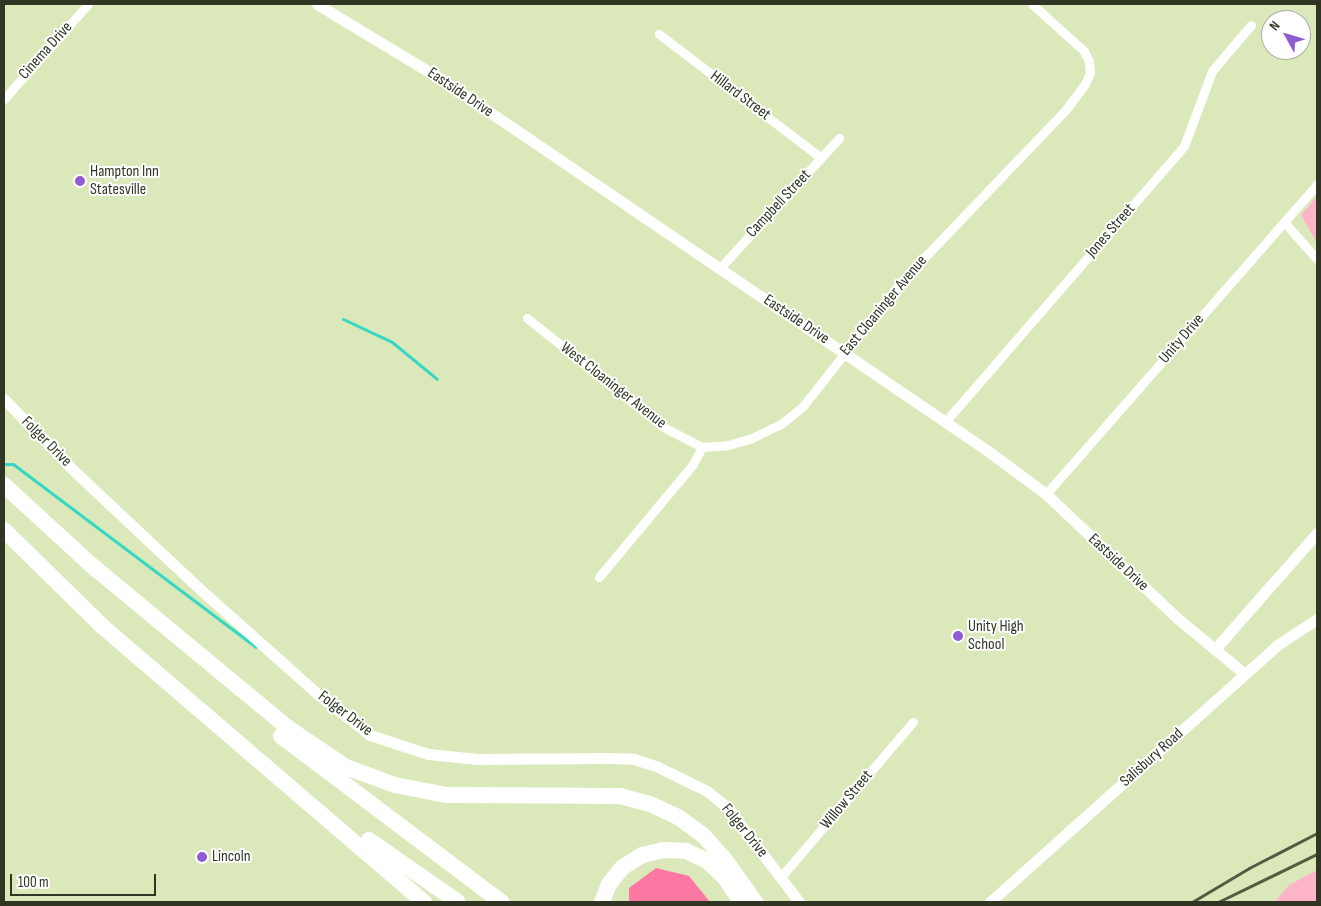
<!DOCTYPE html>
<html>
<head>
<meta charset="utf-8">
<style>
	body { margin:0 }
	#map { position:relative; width:1321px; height:906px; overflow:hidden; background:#dbe9ba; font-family:"Sofia Sans Condensed",sans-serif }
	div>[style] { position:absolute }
	.green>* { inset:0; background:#feb4c8 }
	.forest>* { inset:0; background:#fc78a3 }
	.stream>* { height:3px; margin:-1.5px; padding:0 1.5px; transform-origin:1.5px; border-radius:1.5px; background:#35d8c2 }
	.minor>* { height:9px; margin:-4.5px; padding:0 4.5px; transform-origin:4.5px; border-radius:4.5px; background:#fff }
	.tertiary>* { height:11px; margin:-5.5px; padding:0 5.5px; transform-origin:5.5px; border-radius:5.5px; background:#fff }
	.motorway>* { height:16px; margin:-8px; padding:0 8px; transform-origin:8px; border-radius:8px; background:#fff }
	.rail>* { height:3px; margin:-1.5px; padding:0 1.5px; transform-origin:1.5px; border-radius:1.5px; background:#545b43 }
	.dots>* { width:14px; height:14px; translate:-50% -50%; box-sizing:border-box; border:2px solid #fff; border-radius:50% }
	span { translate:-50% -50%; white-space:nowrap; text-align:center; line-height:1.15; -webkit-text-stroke:4px #fff; paint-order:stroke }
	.street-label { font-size:16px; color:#313624 }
	.poi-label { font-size:16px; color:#313624 }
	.left { translate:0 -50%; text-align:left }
	.frame { position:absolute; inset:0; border:5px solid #313624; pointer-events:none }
	.north { position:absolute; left:1261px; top:10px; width:50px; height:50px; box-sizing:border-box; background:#fff; border:1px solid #adafa7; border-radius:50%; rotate:309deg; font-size:14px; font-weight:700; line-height:20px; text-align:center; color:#313624 }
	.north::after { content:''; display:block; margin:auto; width:18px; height:22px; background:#905bd3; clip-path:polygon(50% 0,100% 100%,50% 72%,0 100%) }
	.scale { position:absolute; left:10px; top:874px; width:146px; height:22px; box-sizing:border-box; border:2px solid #313624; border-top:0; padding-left:6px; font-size:15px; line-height:18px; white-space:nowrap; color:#313624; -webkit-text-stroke:4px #fff; paint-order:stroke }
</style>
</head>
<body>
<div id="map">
	<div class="green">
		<div style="clip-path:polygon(1317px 196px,1317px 243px,1301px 215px)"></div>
		<div style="clip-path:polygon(1317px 870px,1317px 902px,1275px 902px,1289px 885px)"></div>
	</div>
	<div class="forest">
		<div style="clip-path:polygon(656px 868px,689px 876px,710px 902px,629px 902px,629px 888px)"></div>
	</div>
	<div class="stream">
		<div style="left:343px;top:319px;width:54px;rotate:25.1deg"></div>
		<div style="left:392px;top:342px;width:58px;rotate:39.4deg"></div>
		<div style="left:4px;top:464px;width:9px"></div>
		<div style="left:13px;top:464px;width:304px;rotate:37deg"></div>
	</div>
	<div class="minor">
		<div style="left:659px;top:34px;width:204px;rotate:37.4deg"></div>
		<div style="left:4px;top:99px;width:127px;rotate:-48.5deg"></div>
		<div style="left:1284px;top:222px;width:50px;rotate:48.3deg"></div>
		<div style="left:719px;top:269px;width:178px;rotate:-47.5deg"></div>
		<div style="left:527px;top:318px;width:176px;rotate:38.6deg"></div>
		<div style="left:665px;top:428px;width:42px;rotate:27.2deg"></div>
		<div style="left:945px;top:422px;width:365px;rotate:-49.1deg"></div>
		<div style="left:1184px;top:146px;width:80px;rotate:-69.5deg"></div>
		<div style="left:1212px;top:71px;width:60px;rotate:-49.7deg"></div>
		<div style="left:1046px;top:494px;width:412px;rotate:-48.8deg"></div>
		<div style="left:599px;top:577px;width:147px;rotate:-50.2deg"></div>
		<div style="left:693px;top:464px;width:19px;rotate:-62deg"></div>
		<div style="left:702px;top:447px;width:26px;rotate:-4deg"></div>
		<div style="left:728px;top:445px;width:25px;rotate:-16deg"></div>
		<div style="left:752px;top:438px;width:32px;rotate:-26deg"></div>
		<div style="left:781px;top:424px;width:28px;rotate:-39deg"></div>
		<div style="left:803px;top:406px;width:158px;rotate:-51.7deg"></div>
		<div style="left:901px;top:282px;width:240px;rotate:-46.3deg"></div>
		<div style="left:1067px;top:108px;width:30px;rotate:-53deg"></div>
		<div style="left:1085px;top:84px;width:12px;rotate:-66deg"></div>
		<div style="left:1090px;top:73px;width:12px;rotate:-95deg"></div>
		<div style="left:1089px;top:61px;width:11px;rotate:-117deg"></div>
		<div style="left:1084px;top:51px;width:70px;rotate:-137.9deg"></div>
		<div style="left:780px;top:878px;width:205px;rotate:-49.6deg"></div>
	</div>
	<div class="tertiary">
		<div style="left:317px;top:4px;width:149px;rotate:31.2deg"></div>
		<div style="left:444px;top:81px;width:658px;rotate:34.22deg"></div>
		<div style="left:988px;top:451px;width:72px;rotate:36.6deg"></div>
		<div style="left:1046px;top:494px;width:180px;rotate:43.4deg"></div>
		<div style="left:1177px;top:618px;width:88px;rotate:39.5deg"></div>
		<div style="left:4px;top:399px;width:98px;rotate:45.8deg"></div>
		<div style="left:72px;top:469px;width:178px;rotate:43.2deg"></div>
		<div style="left:202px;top:591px;width:158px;rotate:41.7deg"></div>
		<div style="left:320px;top:696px;width:63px;rotate:38deg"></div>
		<div style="left:370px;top:735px;width:61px;rotate:18.1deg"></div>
		<div style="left:428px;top:754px;width:49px;rotate:5.8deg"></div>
		<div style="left:477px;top:759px;width:133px;rotate:-0.4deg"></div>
		<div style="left:610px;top:758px;width:24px;rotate:2deg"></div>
		<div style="left:634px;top:759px;width:23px;rotate:18deg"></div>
		<div style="left:656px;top:766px;width:57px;rotate:26.1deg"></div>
		<div style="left:707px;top:791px;width:26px;rotate:39deg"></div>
		<div style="left:727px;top:807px;width:119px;rotate:52.8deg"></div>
		<div style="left:1215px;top:649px;width:154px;rotate:-48.7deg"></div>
		<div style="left:990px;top:902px;width:385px;rotate:-41.8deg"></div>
		<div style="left:1277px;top:645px;width:48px;rotate:-33deg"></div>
	</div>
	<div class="motorway">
		<div style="left:4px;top:485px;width:127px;rotate:42.5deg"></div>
		<div style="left:4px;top:530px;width:139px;rotate:44.4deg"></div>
		<div style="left:103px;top:627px;width:423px;rotate:40.6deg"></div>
		<div style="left:90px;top:564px;width:257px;rotate:39.6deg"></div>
		<div style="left:288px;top:728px;width:70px;rotate:33.9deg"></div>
		<div style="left:346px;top:767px;width:52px;rotate:20.2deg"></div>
		<div style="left:395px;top:785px;width:53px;rotate:10.9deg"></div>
		<div style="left:447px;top:795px;width:173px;rotate:0.3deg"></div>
		<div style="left:620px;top:796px;width:31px;rotate:15deg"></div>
		<div style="left:650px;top:804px;width:31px;rotate:25deg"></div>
		<div style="left:678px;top:817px;width:31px;rotate:36deg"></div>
		<div style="left:703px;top:835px;width:31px;rotate:48deg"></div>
		<div style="left:724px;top:858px;width:54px;rotate:54.8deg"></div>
		<div style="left:281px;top:736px;width:276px;rotate:37deg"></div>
		<div style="left:369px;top:840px;width:108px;rotate:34.9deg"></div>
		<div style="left:602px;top:902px;width:19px;rotate:-69deg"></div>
		<div style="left:609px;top:884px;width:22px;rotate:-51deg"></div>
		<div style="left:623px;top:867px;width:22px;rotate:-32deg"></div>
		<div style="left:642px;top:855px;width:22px;rotate:-13deg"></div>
		<div style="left:663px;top:850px;width:23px;rotate:2deg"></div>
		<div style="left:686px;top:851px;width:23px;rotate:25deg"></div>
		<div style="left:707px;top:861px;width:25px;rotate:43deg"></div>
		<div style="left:725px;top:878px;width:29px;rotate:56deg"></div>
	</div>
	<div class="rail">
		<div style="left:1192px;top:902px;width:66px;rotate:-30.8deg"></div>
		<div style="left:1249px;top:868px;width:76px;rotate:-27.2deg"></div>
		<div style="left:1218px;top:902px;width:110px;rotate:-25.9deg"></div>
	</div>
	<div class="dots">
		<div style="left:80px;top:181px;background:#905bd3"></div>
		<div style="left:958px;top:636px;background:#905bd3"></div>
		<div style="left:202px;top:857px;background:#905bd3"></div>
	</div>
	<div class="street-label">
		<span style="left:46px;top:51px;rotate:-48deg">Cinema Drive</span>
		<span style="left:460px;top:93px;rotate:34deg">Eastside Drive</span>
		<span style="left:740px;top:96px;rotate:37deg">Hillard Street</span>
		<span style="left:779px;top:204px;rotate:-47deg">Campbell Street</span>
		<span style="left:1111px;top:231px;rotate:-49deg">Jones Street</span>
		<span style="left:884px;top:306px;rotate:-50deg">East Cloaninger Avenue</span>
		<span style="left:796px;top:320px;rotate:34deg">Eastside Drive</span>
		<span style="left:1182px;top:339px;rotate:-49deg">Unity Drive</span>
		<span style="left:613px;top:386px;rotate:38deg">West Cloaninger Avenue</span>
		<span style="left:46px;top:442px;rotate:45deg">Folger Drive</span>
		<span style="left:1118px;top:563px;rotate:43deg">Eastside Drive</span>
		<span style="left:345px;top:714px;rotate:37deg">Folger Drive</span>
		<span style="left:1152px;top:758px;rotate:-42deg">Salisbury Road</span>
		<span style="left:847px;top:800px;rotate:-50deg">Willow Street</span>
		<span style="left:744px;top:831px;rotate:51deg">Folger Drive</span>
	</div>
	<div class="poi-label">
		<span class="left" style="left:90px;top:181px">Hampton Inn<br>Statesville</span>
		<span class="left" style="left:968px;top:636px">Unity High<br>School</span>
		<span class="left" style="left:212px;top:857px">Lincoln</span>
	</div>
	<div class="frame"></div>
	<div class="north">N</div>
	<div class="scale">100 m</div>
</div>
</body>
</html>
